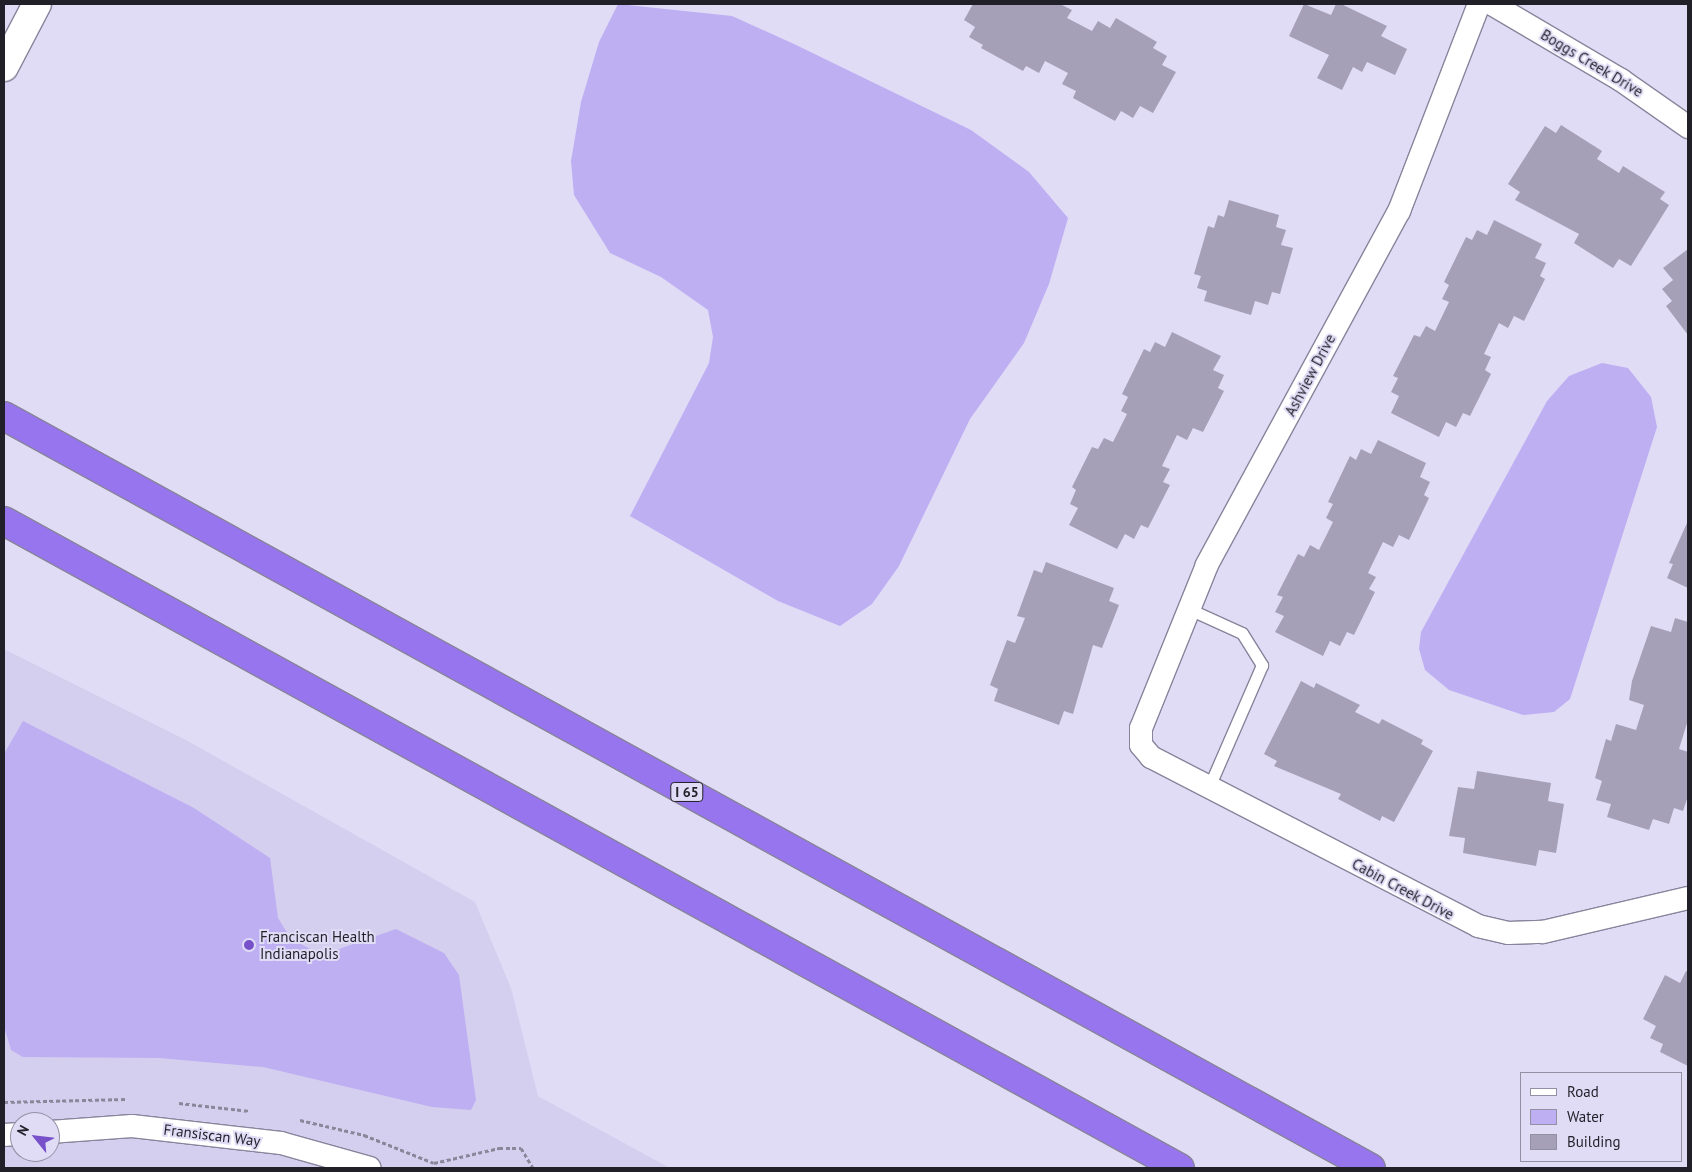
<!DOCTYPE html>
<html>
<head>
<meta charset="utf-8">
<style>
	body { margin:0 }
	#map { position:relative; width:1692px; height:1172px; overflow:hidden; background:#e1dcf6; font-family:"PT Sans",sans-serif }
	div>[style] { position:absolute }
	.built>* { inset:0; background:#d5cfef }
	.water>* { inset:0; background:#beaff2 }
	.building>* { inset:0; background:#a5a0b8 }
	.path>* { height:3px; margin-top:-1.5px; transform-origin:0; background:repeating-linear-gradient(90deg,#8b879a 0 4px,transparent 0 6.5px) }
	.roads { filter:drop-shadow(1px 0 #88849b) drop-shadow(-1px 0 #88849b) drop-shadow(0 1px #88849b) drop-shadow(0 -1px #88849b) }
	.service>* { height:11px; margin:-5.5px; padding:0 5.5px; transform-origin:5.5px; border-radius:5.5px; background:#fff }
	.minor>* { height:22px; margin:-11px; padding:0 11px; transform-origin:11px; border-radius:11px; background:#fff }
	.secondary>* { height:28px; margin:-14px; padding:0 14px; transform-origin:14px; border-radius:14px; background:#fff }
	.motorway>* { height:28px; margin:-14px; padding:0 14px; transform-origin:14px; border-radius:14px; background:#9775ee }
	.dots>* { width:14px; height:14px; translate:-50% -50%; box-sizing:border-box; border:2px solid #e1dcf6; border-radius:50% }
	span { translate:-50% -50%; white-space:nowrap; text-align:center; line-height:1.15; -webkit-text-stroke:4px #e1dcf6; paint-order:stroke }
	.shield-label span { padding:1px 4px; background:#e1dcf6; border:1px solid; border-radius:4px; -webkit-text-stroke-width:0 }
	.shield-label { font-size:14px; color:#211f28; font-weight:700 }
	.street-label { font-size:15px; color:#211f28 }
	.poi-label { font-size:15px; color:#211f28 }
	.left { translate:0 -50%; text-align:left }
	.frame { position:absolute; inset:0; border:5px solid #211f28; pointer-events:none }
	.legend { position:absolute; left:1520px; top:1072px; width:162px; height:90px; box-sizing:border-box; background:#e1dcf6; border:1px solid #9490a4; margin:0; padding:6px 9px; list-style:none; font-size:15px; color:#211f28 }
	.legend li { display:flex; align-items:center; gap:10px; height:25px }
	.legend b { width:25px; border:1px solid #9490a4 }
	.north { position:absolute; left:10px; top:1112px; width:50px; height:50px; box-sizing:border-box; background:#e1dcf6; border:1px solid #9490a4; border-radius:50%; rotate:299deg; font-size:14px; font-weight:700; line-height:20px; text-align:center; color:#211f28 }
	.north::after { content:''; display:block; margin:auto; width:18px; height:22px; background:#7751ca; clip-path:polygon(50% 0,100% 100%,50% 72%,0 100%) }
</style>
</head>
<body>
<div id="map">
	<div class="built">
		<div style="clip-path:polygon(evenodd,4px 649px,186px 740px,475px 902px,511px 988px,538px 1096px,670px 1168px,4px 1168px,4px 649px,20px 1122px,50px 1122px,50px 1152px,20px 1152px,20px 1122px)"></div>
	</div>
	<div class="water">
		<div style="clip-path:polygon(618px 4px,732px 16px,794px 44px,971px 130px,1029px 172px,1068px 218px,1049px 284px,1024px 343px,970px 419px,899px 566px,872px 604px,840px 626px,778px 601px,630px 516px,709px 363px,713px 337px,708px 310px,661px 277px,610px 253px,574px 195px,571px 161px,581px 102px,599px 42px)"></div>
		<div style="clip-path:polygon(1602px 363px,1628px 368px,1651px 397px,1657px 427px,1570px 699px,1554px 712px,1523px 715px,1449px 690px,1425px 670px,1419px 649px,1421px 632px,1547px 401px,1569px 376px)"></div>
		<div style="clip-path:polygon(23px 721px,194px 808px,270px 858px,278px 918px,291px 939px,322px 955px,396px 929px,444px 953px,459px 975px,476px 1100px,471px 1110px,432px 1107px,263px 1067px,159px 1058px,23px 1057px,11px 1050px,4px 1026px,4px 754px)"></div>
	</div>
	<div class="building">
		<div style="clip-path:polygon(973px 4px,1060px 4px,1072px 10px,1067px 18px,1092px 31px,1098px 21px,1110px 28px,1116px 18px,1157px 42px,1153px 48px,1167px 56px,1162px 65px,1176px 72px,1153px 113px,1140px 106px,1133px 118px,1121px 111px,1115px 121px,1073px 98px,1076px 91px,1062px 84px,1068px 73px,1045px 61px,1039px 73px,1026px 66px,1023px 71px,981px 48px,983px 45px,969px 37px,975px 27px,964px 20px)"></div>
		<div style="clip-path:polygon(1304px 4px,1331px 15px,1336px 4px,1341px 4px,1387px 26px,1381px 36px,1407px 49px,1395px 75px,1367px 62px,1362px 72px,1353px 67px,1342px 90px,1317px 78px,1329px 55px,1289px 36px)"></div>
		<div style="clip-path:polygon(1561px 125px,1602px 151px,1597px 159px,1619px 173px,1623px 166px,1665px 192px,1660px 199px,1669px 205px,1631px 266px,1619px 259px,1613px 268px,1574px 243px,1579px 234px,1515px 200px,1520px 192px,1508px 184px,1545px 126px,1556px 133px)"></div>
		<div style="clip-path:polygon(1229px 200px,1279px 215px,1276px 227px,1286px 230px,1281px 245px,1293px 248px,1280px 294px,1272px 292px,1268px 305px,1255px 301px,1251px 315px,1204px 301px,1207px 291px,1197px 288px,1201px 276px,1194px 274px,1208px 226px,1214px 228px,1218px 215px,1224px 217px)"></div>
		<div style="clip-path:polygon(1494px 220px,1542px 244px,1535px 258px,1546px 263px,1540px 276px,1545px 279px,1524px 321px,1514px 316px,1508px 328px,1499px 323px,1484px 354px,1491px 357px,1485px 370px,1491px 374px,1470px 416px,1463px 413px,1456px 427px,1446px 422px,1439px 437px,1391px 413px,1399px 396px,1391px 392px,1398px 378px,1393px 376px,1414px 335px,1420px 337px,1426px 326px,1435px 331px,1449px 302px,1442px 299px,1449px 285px,1444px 282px,1466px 237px,1472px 240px,1477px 230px,1487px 235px)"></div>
		<div style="clip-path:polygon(1688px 249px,1688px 335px,1666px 306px,1672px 301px,1662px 289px,1673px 280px,1663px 268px)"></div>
		<div style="clip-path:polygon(1172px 332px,1221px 356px,1213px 370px,1224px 375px,1218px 388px,1224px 391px,1203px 432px,1193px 428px,1187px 440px,1177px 435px,1162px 466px,1170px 469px,1163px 482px,1170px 485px,1148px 528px,1141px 525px,1134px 539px,1125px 534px,1117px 549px,1069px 525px,1078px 508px,1070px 504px,1076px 490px,1072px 487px,1092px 447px,1098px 449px,1104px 438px,1113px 442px,1127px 414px,1121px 411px,1128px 397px,1122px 394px,1144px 349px,1150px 352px,1155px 342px,1165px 347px)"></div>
		<div style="clip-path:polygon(1378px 440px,1426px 463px,1420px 477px,1430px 482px,1424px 495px,1429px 498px,1409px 540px,1399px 535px,1393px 547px,1383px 542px,1368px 573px,1376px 577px,1369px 589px,1375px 592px,1354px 635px,1347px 632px,1340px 646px,1330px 641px,1323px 656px,1275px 632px,1284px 616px,1275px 612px,1283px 597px,1277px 595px,1298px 554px,1304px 557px,1310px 545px,1319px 550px,1333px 522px,1326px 518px,1333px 504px,1328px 502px,1350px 456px,1356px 460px,1361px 449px,1371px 454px)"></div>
		<div style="clip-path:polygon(1687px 523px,1688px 524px,1688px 588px,1667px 578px,1673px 564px,1669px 563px)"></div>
		<div style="clip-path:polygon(1046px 562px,1114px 588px,1109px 601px,1119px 605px,1102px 648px,1093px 645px,1073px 714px,1064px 711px,1059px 725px,994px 701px,998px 689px,990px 685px,1007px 640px,1015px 643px,1025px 618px,1017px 616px,1034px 570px,1042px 573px)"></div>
		<div style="clip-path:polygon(1675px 618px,1688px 622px,1688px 720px,1679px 749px,1688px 752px,1688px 796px,1683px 811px,1674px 808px,1669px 824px,1653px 819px,1649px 830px,1607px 817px,1611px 804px,1596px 800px,1602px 781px,1595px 778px,1606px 739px,1611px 741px,1616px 724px,1636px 730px,1644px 705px,1629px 700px,1632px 681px,1651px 626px,1671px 632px)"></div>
		<div style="clip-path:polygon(1301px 681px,1314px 688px,1316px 683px,1360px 705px,1355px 712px,1379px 724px,1382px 719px,1423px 740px,1421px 744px,1433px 751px,1394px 822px,1382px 816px,1380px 821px,1338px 799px,1341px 794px,1274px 766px,1277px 761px,1264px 754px)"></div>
		<div style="clip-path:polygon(1477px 771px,1551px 783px,1548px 801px,1564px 804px,1556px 853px,1539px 850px,1536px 866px,1463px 853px,1465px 838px,1449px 836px,1458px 787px,1474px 789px)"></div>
		<div style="clip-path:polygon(1686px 971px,1688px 972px,1688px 1066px,1660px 1052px,1663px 1044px,1650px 1038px,1656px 1026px,1643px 1019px,1665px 975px,1680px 983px)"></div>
	</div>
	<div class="path">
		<div style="left:4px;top:1102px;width:122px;rotate:-1.4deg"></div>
		<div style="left:179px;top:1103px;width:71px;rotate:6.4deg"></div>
		<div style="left:300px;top:1120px;width:66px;rotate:13.2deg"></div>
		<div style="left:364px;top:1135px;width:75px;rotate:21.8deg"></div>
		<div style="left:434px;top:1163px;width:67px;rotate:-13deg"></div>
		<div style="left:499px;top:1148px;width:22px"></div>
		<div style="left:521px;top:1148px;width:23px;rotate:59deg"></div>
	</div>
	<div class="roads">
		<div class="service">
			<div style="left:1189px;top:609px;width:58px;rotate:24.4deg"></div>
			<div style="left:1242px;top:633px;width:38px;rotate:58deg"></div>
			<div style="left:1262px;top:665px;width:133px;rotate:113.5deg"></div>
		</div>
		<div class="minor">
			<div style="left:1479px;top:4px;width:222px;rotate:111.1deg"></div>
			<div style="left:1399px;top:211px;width:403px;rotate:118.5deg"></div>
			<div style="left:1207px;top:565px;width:176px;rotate:112deg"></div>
			<div style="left:1141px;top:728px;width:17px;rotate:90deg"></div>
			<div style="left:1141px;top:745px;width:16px;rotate:50deg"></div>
			<div style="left:1151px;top:757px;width:368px;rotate:27.3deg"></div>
			<div style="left:1478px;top:926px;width:31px;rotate:13deg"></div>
			<div style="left:1508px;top:933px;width:35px;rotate:-2deg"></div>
			<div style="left:1543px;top:932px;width:149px;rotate:-13.2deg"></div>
			<div style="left:1492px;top:4px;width:150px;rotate:30.5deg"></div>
			<div style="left:1621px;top:80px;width:82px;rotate:35deg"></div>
			<div style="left:50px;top:1132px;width:82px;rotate:-4.2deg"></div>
			<div style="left:132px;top:1126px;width:150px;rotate:6.5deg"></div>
			<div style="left:281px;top:1143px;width:92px;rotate:15.7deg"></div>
			<div style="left:4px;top:1135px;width:16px;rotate:-4deg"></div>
		</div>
		<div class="secondary">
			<div style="left:4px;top:67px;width:71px;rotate:-62.4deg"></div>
		</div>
		<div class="motorway">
			<div style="left:4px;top:416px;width:1560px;rotate:28.82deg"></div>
			<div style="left:4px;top:521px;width:1342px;rotate:28.82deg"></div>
		</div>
	</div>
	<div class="dots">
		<div style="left:249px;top:945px;background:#7751ca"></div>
	</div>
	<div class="shield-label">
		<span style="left:687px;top:792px">I 65</span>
	</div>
	<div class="street-label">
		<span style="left:1592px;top:63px;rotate:31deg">Boggs Creek Drive</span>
		<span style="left:1310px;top:375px;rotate:-62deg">Ashview Drive</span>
		<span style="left:1403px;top:889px;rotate:28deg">Cabin Creek Drive</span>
		<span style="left:212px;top:1135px;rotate:7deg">Fransiscan Way</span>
	</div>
	<div class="poi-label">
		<span class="left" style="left:260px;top:945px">Franciscan Health<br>Indianapolis</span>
	</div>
	<div class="frame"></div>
	<ul class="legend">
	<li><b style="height:6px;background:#fff"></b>Road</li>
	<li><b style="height:14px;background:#beaff2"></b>Water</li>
	<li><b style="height:14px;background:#a5a0b8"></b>Building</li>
	</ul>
	<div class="north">N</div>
</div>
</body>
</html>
